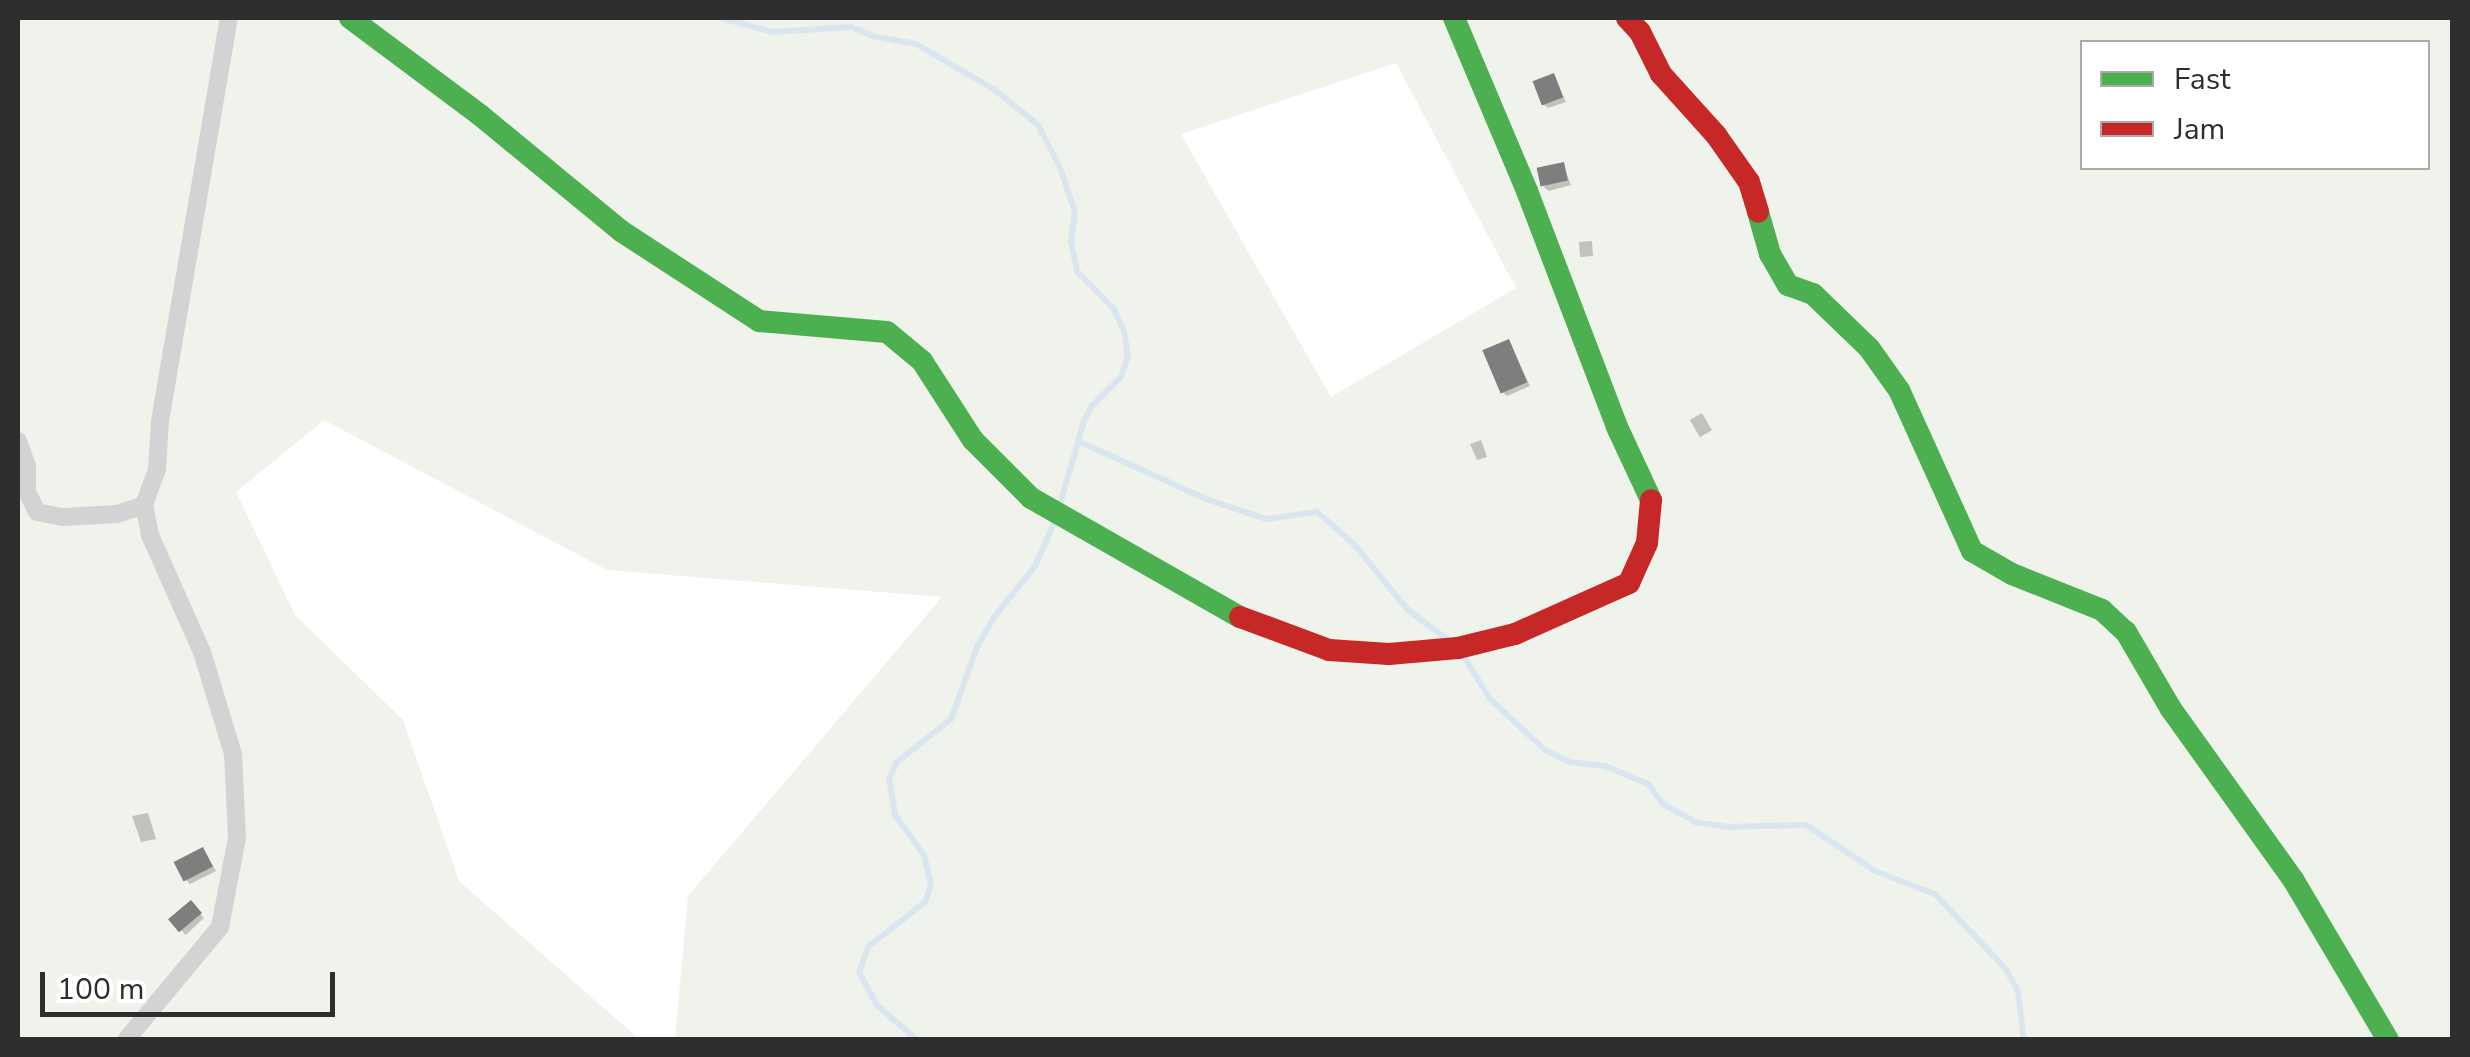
<!DOCTYPE html>
<html>
<head>
<meta charset="utf-8">
<style>
	body { margin:0 }
	#map { position:relative; width:2470px; height:1057px; overflow:hidden; background:#fff; font-family:"Nunito Sans",sans-serif }
	div>[style] { position:absolute }
	.green>* { inset:0; background:#f0f3ec }
	.shadow>* { inset:0; background:#0003; transform-origin:0 0 }
	.stream>* { height:6px; margin:-3px; padding:0 3px; transform-origin:3px; border-radius:3px; background:#dae6ef }
	.building>* { inset:0; background:#7e7e7e; transform-origin:0 0 }
	.street>* { height:18px; margin:-9px; padding:0 9px; transform-origin:9px; border-radius:9px; background:#d3d3d3 }
	.fast>* { height:22px; margin:-11px; padding:0 11px; transform-origin:11px; border-radius:11px; background:#4caf50 }
	.jam>* { height:22px; margin:-11px; padding:0 11px; transform-origin:11px; border-radius:11px; background:#c62828 }
	span { translate:-50% -50%; white-space:nowrap; text-align:center; line-height:1.15; -webkit-text-stroke:10px #fff; paint-order:stroke }
	.frame { position:absolute; inset:0; border:20px solid #2e2e2e; pointer-events:none }
	.legend { position:absolute; left:2080px; top:40px; width:350px; height:130px; box-sizing:border-box; background:#fff; border:2px solid #ababab; margin:0; padding:12px 18px; list-style:none; font-size:30px; color:#2e2e2e }
	.legend li { display:flex; align-items:center; gap:20px; height:50px }
	.legend b { width:50px; border:2px solid #ababab }
	.scale { position:absolute; left:40px; top:972px; width:295px; height:45px; box-sizing:border-box; border:5px solid #2e2e2e; border-top:0; padding-left:12px; font-size:30px; line-height:35px; white-space:nowrap; color:#2e2e2e; -webkit-text-stroke:8px #fff; paint-order:stroke }
</style>
</head>
<body>
<div id="map">
	<div class="green">
		<div style="clip-path:polygon(evenodd,18px 18px,2452px 18px,2452px 1039px,675px 1039px,688px 896px,942px 597px,607px 570px,324px 420px,236px 492px,295px 615px,403px 720px,459px 881px,639px 1039px,18px 1039px,18px 18px,2082px 42px,2428px 42px,2428px 168px,2082px 168px,2082px 42px,18px 18px,1396px 63px,1516px 288px,1331px 397px,1181px 134px,1396px 63px)"></div>
	</div>
	<div class="shadow">
		<div style="clip-path:polygon(1554px 76px,1566px 102px,1548px 108px,1543px 104px)"></div>
		<div style="clip-path:polygon(1563px 165px,1571px 185px,1549px 191px,1544px 187px)"></div>
		<div style="left:1579px;top:242px;width:13px;height:15px;rotate:-4deg"></div>
		<div style="clip-path:polygon(1509px 342px,1530px 386px,1507px 396px,1502px 392px)"></div>
		<div style="left:1702px;top:413px;width:20px;height:14px;rotate:60deg"></div>
		<div style="clip-path:polygon(1481px 440px,1487px 457px,1477px 460px,1470px 444px)"></div>
		<div style="clip-path:polygon(148px 813px,156px 839px,141px 842px,132px 816px)"></div>
		<div style="clip-path:polygon(203px 850px,216px 871px,190px 884px,186px 880px)"></div>
		<div style="left:191px;top:904px;width:19px;height:25px;rotate:47deg"></div>
	</div>
	<div class="stream">
		<div style="left:721px;top:18px;width:54px;rotate:15.1deg"></div>
		<div style="left:773px;top:32px;width:78px;rotate:-3.7deg"></div>
		<div style="left:851px;top:27px;width:27px;rotate:22deg"></div>
		<div style="left:876px;top:37px;width:41px;rotate:9.9deg"></div>
		<div style="left:916px;top:44px;width:91px;rotate:30.2deg"></div>
		<div style="left:995px;top:90px;width:55px;rotate:39.1deg"></div>
		<div style="left:1038px;top:125px;width:47px;rotate:62.4deg"></div>
		<div style="left:1060px;top:167px;width:47px;rotate:71.6deg"></div>
		<div style="left:1075px;top:212px;width:30px;rotate:98deg"></div>
		<div style="left:1071px;top:242px;width:30px;rotate:78deg"></div>
		<div style="left:1077px;top:271px;width:53px;rotate:45.8deg"></div>
		<div style="left:1114px;top:309px;width:24px;rotate:66deg"></div>
		<div style="left:1124px;top:331px;width:24px;rotate:81deg"></div>
		<div style="left:1128px;top:355px;width:23px;rotate:108deg"></div>
		<div style="left:1121px;top:377px;width:41px;rotate:135deg"></div>
		<div style="left:1092px;top:406px;width:17px;rotate:118deg"></div>
		<div style="left:1084px;top:421px;width:94px;rotate:106.1deg"></div>
		<div style="left:1080px;top:442px;width:138px;rotate:24.3deg"></div>
		<div style="left:1206px;top:499px;width:63px;rotate:18.4deg"></div>
		<div style="left:1266px;top:519px;width:51px;rotate:-7.8deg"></div>
		<div style="left:1317px;top:512px;width:49px;rotate:40.9deg"></div>
		<div style="left:1354px;top:544px;width:84px;rotate:50.8deg"></div>
		<div style="left:1407px;top:609px;width:56px;rotate:37.1deg"></div>
		<div style="left:1461px;top:652px;width:55px;rotate:58.3deg"></div>
		<div style="left:1490px;top:699px;width:75px;rotate:42.8deg"></div>
		<div style="left:1545px;top:750px;width:28px;rotate:26deg"></div>
		<div style="left:1570px;top:762px;width:35px;rotate:7deg"></div>
		<div style="left:1605px;top:766px;width:47px;rotate:22.7deg"></div>
		<div style="left:1648px;top:784px;width:25px;rotate:53deg"></div>
		<div style="left:1663px;top:804px;width:37px;rotate:29deg"></div>
		<div style="left:1695px;top:822px;width:32px;rotate:9deg"></div>
		<div style="left:1727px;top:827px;width:79px;rotate:-1.5deg"></div>
		<div style="left:1806px;top:825px;width:83px;rotate:33.7deg"></div>
		<div style="left:1875px;top:871px;width:64px;rotate:21deg"></div>
		<div style="left:1935px;top:894px;width:103px;rotate:46.6deg"></div>
		<div style="left:2006px;top:969px;width:26px;rotate:62deg"></div>
		<div style="left:2018px;top:992px;width:48px;rotate:82.9deg"></div>
		<div style="left:917px;top:1040px;width:53px;rotate:-138.8deg"></div>
		<div style="left:877px;top:1005px;width:37px;rotate:-119deg"></div>
		<div style="left:859px;top:973px;width:28px;rotate:-71deg"></div>
		<div style="left:868px;top:947px;width:73px;rotate:-38.3deg"></div>
		<div style="left:925px;top:902px;width:18px;rotate:-71deg"></div>
		<div style="left:931px;top:885px;width:31px;rotate:-103deg"></div>
		<div style="left:924px;top:855px;width:49px;rotate:-125.9deg"></div>
		<div style="left:895px;top:815px;width:36px;rotate:-99deg"></div>
		<div style="left:889px;top:779px;width:19px;rotate:-65deg"></div>
		<div style="left:897px;top:762px;width:69px;rotate:-38.5deg"></div>
		<div style="left:951px;top:719px;width:79px;rotate:-70deg"></div>
		<div style="left:978px;top:645px;width:34px;rotate:-60deg"></div>
		<div style="left:995px;top:616px;width:64px;rotate:-51.3deg"></div>
		<div style="left:1035px;top:566px;width:47px;rotate:-66.2deg"></div>
	</div>
	<div class="building">
		<div style="left:1554px;top:73px;width:26px;height:23px;rotate:69deg"></div>
		<div style="left:1564px;top:162px;width:19px;height:28px;rotate:78deg"></div>
		<div style="left:1509px;top:339px;width:47px;height:29px;rotate:67deg"></div>
		<div style="left:203px;top:847px;width:22px;height:33px;rotate:63deg"></div>
		<div style="left:191px;top:900px;width:17px;height:30px;rotate:50deg"></div>
	</div>
	<div class="street">
		<div style="left:18px;top:441px;width:27px;rotate:70deg"></div>
		<div style="left:27px;top:466px;width:26px;rotate:90deg"></div>
		<div style="left:27px;top:492px;width:22px;rotate:63deg"></div>
		<div style="left:37px;top:512px;width:26px;rotate:11deg"></div>
		<div style="left:63px;top:517px;width:54px;rotate:-3.2deg"></div>
		<div style="left:117px;top:514px;width:28px;rotate:-18deg"></div>
		<div style="left:126px;top:1040px;width:147px;rotate:-50.2deg"></div>
		<div style="left:220px;top:927px;width:91px;rotate:-79.2deg"></div>
		<div style="left:237px;top:838px;width:84px;rotate:-92.7deg"></div>
		<div style="left:233px;top:754px;width:107px;rotate:-106.9deg"></div>
		<div style="left:202px;top:652px;width:128px;rotate:-114deg"></div>
		<div style="left:150px;top:535px;width:31px;rotate:-101deg"></div>
		<div style="left:144px;top:505px;width:37px;rotate:-70deg"></div>
		<div style="left:157px;top:470px;width:49px;rotate:-86.5deg"></div>
		<div style="left:160px;top:421px;width:409px;rotate:-80.3deg"></div>
	</div>
	<div class="fast">
		<div style="left:350px;top:18px;width:162px;rotate:36.7deg"></div>
		<div style="left:480px;top:115px;width:183px;rotate:39.4deg"></div>
		<div style="left:621px;top:231px;width:165px;rotate:33.1deg"></div>
		<div style="left:759px;top:321px;width:128px;rotate:4.9deg"></div>
		<div style="left:887px;top:332px;width:45px;rotate:39.6deg"></div>
		<div style="left:922px;top:361px;width:94px;rotate:57.2deg"></div>
		<div style="left:973px;top:440px;width:82px;rotate:45deg"></div>
		<div style="left:1031px;top:498px;width:241px;rotate:29.7deg"></div>
		<div style="left:1454px;top:18px;width:188px;rotate:67.1deg"></div>
		<div style="left:1527px;top:191px;width:253px;rotate:69.1deg"></div>
		<div style="left:1617px;top:427px;width:81px;rotate:65deg"></div>
		<div style="left:1758px;top:212px;width:44px;rotate:74.1deg"></div>
		<div style="left:1770px;top:254px;width:36px;rotate:60deg"></div>
		<div style="left:1788px;top:285px;width:27px;rotate:20deg"></div>
		<div style="left:1813px;top:294px;width:78px;rotate:44deg"></div>
		<div style="left:1869px;top:348px;width:52px;rotate:54.5deg"></div>
		<div style="left:1899px;top:390px;width:177px;rotate:65.6deg"></div>
		<div style="left:1972px;top:551px;width:46px;rotate:29.9deg"></div>
		<div style="left:2012px;top:574px;width:97px;rotate:21.8deg"></div>
		<div style="left:2102px;top:610px;width:33px;rotate:43deg"></div>
		<div style="left:2126px;top:632px;width:89px;rotate:59.7deg"></div>
		<div style="left:2171px;top:709px;width:211px;rotate:54.4deg"></div>
		<div style="left:2294px;top:881px;width:185px;rotate:59.4deg"></div>
	</div>
	<div class="jam">
		<div style="left:1627px;top:18px;width:19px;rotate:47deg"></div>
		<div style="left:1640px;top:32px;width:47px;rotate:63.4deg"></div>
		<div style="left:1661px;top:74px;width:82px;rotate:48deg"></div>
		<div style="left:1716px;top:135px;width:57px;rotate:54.9deg"></div>
		<div style="left:1749px;top:182px;width:31px;rotate:73deg"></div>
		<div style="left:1240px;top:617px;width:95px;rotate:20.3deg"></div>
		<div style="left:1329px;top:650px;width:60px;rotate:3.8deg"></div>
		<div style="left:1389px;top:654px;width:69px;rotate:-5deg"></div>
		<div style="left:1458px;top:648px;width:59px;rotate:-13.8deg"></div>
		<div style="left:1515px;top:634px;width:125px;rotate:-24.1deg"></div>
		<div style="left:1629px;top:583px;width:44px;rotate:-65.8deg"></div>
		<div style="left:1647px;top:543px;width:43px;rotate:-84.7deg"></div>
	</div>
	<div class="frame"></div>
	<ul class="legend">
	<li><b style="height:12px;background:#4caf50"></b>Fast</li>
	<li><b style="height:12px;background:#c62828"></b>Jam</li>
	</ul>
	<div class="scale">100 m</div>
</div>
</body>
</html>
